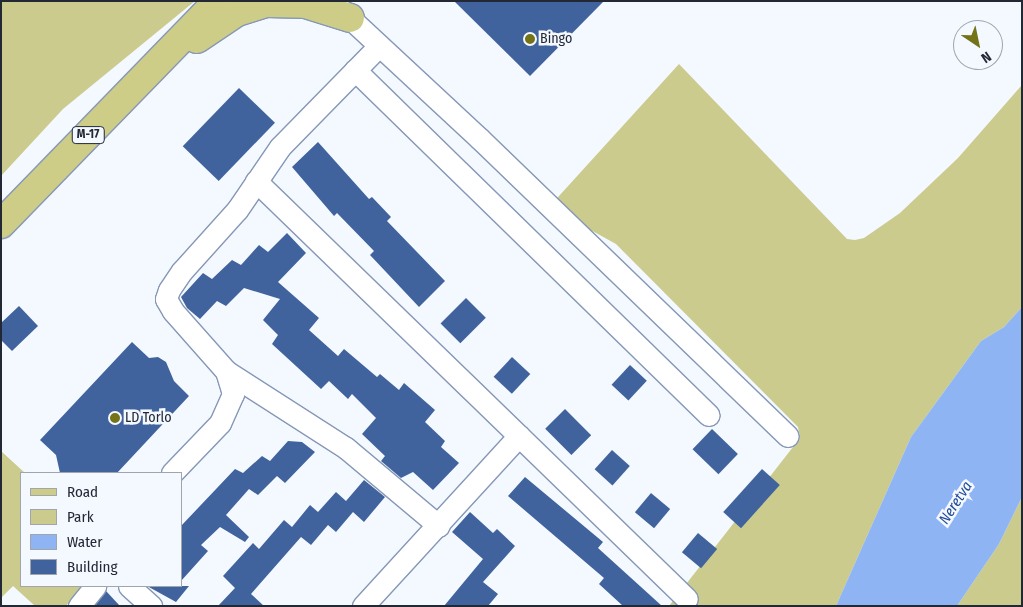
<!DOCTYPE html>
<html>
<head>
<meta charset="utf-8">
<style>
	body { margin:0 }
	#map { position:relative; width:1023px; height:607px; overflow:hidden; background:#f4f8ff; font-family:"Fira Sans Condensed",sans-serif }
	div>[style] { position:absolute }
	.green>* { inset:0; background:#cacb8d }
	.water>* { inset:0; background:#8fb4f4 }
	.building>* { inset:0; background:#41639d; transform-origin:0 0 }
	.roads { filter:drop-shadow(1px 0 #8698b6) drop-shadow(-1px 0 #8698b6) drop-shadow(0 1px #8698b6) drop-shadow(0 -1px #8698b6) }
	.street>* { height:21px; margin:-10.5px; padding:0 10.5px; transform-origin:10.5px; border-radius:10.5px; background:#fff }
	.primary>* { height:28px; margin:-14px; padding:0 14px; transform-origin:14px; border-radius:14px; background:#cecd87 }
	.dots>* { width:14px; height:14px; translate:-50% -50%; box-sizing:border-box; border:2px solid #f4f8ff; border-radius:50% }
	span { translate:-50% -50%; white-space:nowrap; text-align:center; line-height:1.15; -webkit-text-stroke:5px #f4f8ff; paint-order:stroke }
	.shield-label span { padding:1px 4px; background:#f4f8ff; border:1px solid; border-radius:4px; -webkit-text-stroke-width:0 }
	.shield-label { font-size:12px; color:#222935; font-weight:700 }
	.poi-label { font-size:14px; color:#222935 }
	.left { translate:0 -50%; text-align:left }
	.water-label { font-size:15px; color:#234d98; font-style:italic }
	.frame { position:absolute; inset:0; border:2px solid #222935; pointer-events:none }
	.legend { position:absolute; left:20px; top:472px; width:162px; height:115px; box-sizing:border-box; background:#f4f8ff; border:1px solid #a0a5ae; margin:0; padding:6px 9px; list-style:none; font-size:15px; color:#222935 }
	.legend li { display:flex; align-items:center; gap:10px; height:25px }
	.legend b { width:25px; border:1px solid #a0a5ae }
	.north { position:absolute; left:953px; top:20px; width:50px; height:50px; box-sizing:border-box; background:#f4f8ff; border:1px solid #a0a5ae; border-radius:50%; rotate:146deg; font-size:14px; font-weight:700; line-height:20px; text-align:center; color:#222935 }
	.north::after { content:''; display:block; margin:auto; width:18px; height:22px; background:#747317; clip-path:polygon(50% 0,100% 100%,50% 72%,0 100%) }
</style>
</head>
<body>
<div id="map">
	<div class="green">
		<div style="clip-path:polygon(1px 1px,195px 1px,63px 109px,1px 176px)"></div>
		<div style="clip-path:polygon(679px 64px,847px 239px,855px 240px,864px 238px,900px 213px,958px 158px,1022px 85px,1022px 307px,1004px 327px,981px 341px,911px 437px,836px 606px,669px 606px,800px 438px,798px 427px,616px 244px,549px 207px)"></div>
		<div style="clip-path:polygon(1px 451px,25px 473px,21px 473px,21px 586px,83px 586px,66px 606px,35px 606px,13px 586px,1px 598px)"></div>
		<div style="clip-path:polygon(1022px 497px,1022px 606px,957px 606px,999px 544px)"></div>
	</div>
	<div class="water">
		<div style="clip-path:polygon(1022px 307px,1022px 497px,999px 544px,957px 606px,836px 606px,911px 437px,981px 341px,1004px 327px)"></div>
	</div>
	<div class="building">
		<div style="clip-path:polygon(454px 1px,604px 1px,530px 76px)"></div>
		<div style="left:239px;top:88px;width:50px;height:81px;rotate:44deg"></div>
		<div style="clip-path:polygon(318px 142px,369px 199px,372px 197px,391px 217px,387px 221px,445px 281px,419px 307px,370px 255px,374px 251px,337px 213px,334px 216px,292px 167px)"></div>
		<div style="clip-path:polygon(287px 233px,306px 253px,278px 282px,319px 318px,309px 330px,338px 356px,344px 349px,377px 377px,380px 374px,399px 390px,404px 383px,435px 410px,425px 422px,445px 441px,441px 447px,459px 463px,433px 490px,413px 472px,401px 478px,381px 461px,385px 456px,362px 434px,376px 418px,352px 394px,348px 399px,329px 381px,321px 389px,272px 344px,278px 335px,263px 320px,280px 299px,244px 288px,226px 306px,217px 301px,200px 319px,187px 308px,181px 297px,203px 273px,212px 279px,232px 260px,241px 265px,259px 245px,268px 252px)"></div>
		<div style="left:466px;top:298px;width:28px;height:36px;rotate:45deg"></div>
		<div style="clip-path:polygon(19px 306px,38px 326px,12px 351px,1px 340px,1px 323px)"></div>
		<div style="clip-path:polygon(132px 342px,149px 358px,158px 357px,166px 362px,174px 381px,189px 396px,117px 473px,60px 473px,56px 455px,40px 440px)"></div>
		<div style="left:512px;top:357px;width:25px;height:27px;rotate:43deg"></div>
		<div style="left:630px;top:365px;width:23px;height:27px;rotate:43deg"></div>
		<div style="left:565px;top:409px;width:37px;height:28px;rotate:45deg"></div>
		<div style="left:712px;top:429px;width:36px;height:28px;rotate:44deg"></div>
		<div style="clip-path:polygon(288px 441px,302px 442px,315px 452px,285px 483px,277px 476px,258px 495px,249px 489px,226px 515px,249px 537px,245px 542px,220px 527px,201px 545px,208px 551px,181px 581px,181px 526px,235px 469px,243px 473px,262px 456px,270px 461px)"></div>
		<div style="left:612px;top:450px;width:24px;height:26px;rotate:42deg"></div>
		<div style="left:762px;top:469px;width:24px;height:58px;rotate:42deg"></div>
		<div style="clip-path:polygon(525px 477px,603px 542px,598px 548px,662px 606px,623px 606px,599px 584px,604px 578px,508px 496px)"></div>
		<div style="clip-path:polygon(364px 480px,385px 497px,364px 522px,353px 512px,336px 532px,328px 525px,311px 545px,301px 537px,251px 594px,264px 606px,218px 606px,235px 588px,223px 576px,253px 543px,259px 549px,284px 520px,292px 527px,310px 505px,318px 512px,336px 492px,346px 501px)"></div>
		<div style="left:651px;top:493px;width:25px;height:25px;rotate:40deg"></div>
		<div style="clip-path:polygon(470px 512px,493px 533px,497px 529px,515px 546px,483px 582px,498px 594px,488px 606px,444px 606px,483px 559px,452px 532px)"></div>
		<div style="left:698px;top:533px;width:25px;height:25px;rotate:40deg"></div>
		<div style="clip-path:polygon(147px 586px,189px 586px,176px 602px)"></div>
		<div style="clip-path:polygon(106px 591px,120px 606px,95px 606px)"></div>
	</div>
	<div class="roads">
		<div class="street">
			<div style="left:339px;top:8px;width:191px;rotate:42.9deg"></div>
			<div style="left:479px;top:138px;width:429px;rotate:44deg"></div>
			<div style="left:355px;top:70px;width:494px;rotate:44.3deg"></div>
			<div style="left:256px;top:181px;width:600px;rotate:44.12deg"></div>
			<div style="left:226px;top:371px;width:143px;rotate:32.7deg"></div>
			<div style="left:346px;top:448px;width:121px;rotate:40deg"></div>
			<div style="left:172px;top:473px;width:69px;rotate:-46.2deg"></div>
			<div style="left:220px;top:423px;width:32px;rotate:-66deg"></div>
			<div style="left:233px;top:394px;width:24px;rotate:-107deg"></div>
			<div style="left:226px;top:371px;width:80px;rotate:-131.5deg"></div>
			<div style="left:173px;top:311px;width:14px;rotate:-120deg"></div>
			<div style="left:166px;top:299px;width:9px;rotate:-72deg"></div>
			<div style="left:169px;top:290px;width:23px;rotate:-56deg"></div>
			<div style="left:182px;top:271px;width:82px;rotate:-48deg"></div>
			<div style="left:237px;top:210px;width:76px;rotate:-55.7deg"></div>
			<div style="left:280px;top:147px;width:141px;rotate:-45.6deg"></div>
			<div style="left:129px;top:586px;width:30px;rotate:42deg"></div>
			<div style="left:79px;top:606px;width:26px;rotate:-51deg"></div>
			<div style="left:363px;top:606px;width:231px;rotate:-47.5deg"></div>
		</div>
		<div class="primary">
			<div style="left:197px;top:39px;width:48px;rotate:-34deg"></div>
			<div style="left:237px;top:12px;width:30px;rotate:-17deg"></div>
			<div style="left:266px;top:3px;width:39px;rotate:1deg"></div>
			<div style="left:305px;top:4px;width:47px;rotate:17.3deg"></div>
			<div style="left:1px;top:224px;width:311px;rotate:-45.8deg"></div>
		</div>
	</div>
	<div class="dots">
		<div style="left:530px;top:39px;background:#747317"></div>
		<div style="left:115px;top:418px;background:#747317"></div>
	</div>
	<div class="shield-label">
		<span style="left:88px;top:135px">M-17</span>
	</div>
	<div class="poi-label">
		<span class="left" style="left:540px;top:39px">Bingo</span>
		<span class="left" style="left:125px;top:418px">LD Torlo</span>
	</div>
	<div class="water-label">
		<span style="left:956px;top:503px;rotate:-57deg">Neretva</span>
	</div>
	<div class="frame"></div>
	<ul class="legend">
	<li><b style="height:6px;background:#cecd87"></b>Road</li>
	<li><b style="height:14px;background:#cacb8d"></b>Park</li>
	<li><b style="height:14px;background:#8fb4f4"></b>Water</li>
	<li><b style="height:14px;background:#41639d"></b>Building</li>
	</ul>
	<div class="north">N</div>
</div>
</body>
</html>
